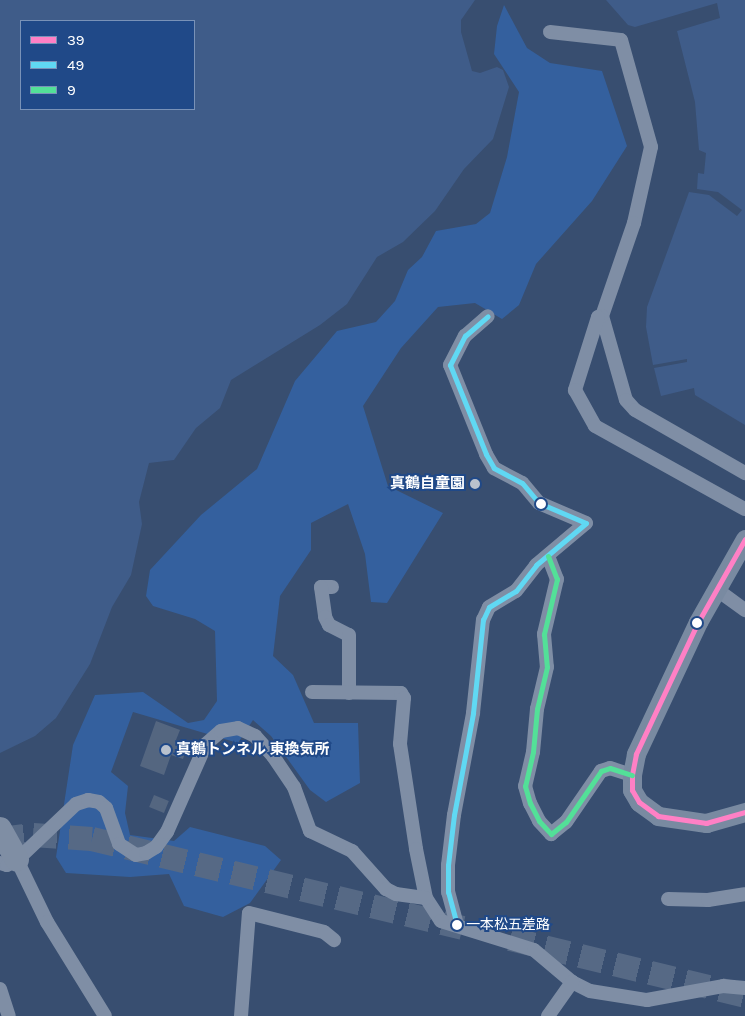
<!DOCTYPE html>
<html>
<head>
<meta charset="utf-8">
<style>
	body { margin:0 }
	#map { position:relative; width:745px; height:1016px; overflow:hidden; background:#384e70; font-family:Karla,"Noto Sans JP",sans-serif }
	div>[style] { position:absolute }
	.green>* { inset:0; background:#34609e }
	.water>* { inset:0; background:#3f5c89 }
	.building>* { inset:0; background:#546680; transform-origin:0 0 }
	.highway-tunnel>* { height:24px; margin-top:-12px; transform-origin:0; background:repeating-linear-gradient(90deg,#566985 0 24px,transparent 0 36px) }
	.street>* { height:14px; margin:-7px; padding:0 7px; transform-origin:7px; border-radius:7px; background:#7f8ea5 }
	.secondary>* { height:19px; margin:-9.5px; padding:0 9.5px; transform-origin:9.5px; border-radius:9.5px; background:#798aa1 }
	.highway>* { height:24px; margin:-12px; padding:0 12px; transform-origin:12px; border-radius:12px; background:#7f8ea4 }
	.bus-1>* { height:5px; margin:-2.5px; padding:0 2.5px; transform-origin:2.5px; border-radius:2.5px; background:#ff80c5 }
	.bus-2>* { height:5px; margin:-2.5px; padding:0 2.5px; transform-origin:2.5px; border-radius:2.5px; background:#60d8f3 }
	.bus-3>* { height:5px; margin:-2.5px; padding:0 2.5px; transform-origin:2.5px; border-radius:2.5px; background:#53e098 }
	.dots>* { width:14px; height:14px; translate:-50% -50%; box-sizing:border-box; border:2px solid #204988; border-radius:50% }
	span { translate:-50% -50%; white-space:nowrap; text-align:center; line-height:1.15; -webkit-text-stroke:4px #204988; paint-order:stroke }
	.bus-label { font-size:14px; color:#fff }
	.left { translate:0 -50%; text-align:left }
	.poi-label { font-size:15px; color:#fff; font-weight:700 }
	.right { translate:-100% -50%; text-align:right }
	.legend { position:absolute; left:20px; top:20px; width:175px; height:90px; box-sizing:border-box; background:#204988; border:1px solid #7992b8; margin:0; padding:6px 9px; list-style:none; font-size:15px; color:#fff }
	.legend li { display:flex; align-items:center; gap:10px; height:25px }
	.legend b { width:25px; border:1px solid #7992b8 }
</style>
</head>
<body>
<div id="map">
	<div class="green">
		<div style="clip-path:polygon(504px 5px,527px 48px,550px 63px,602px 71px,627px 146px,592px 201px,536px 264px,519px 305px,502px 319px,475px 303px,438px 307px,401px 348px,363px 406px,388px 486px,443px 513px,387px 603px,371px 602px,365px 554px,348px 504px,311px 523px,311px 550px,280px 596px,273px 656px,293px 675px,314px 723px,358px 723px,360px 783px,326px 802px,310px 790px,271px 736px,253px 720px,238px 743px,133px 712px,111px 772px,128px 786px,125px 813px,130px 835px,174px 841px,190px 827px,265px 846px,281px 860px,250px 903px,223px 917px,184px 906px,169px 874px,130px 877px,66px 873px,56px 857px,73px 745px,95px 695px,143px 692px,188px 723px,204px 720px,217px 701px,215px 631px,195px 619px,153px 606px,146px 596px,150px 570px,201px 515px,257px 469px,295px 381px,337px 331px,376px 322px,395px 301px,408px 270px,422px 257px,436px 231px,476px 224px,490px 213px,507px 157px,519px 92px,494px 54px,497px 26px)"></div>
	</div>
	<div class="water">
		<div style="clip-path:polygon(evenodd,0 0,475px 0,461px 20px,461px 32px,472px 71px,480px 73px,497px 67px,503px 70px,509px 87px,493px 139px,464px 169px,435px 211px,403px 242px,377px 257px,347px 304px,320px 325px,231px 380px,220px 408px,196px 428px,174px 460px,149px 463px,139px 502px,142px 524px,131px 575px,112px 607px,90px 664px,56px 718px,35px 736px,0 753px,0 0,194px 21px,194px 109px,21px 109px,21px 21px,194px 21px)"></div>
		<div style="clip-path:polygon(606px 0,745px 0,745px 425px,695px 395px,694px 388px,661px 396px,654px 368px,687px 362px,687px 359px,653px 365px,646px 327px,647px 307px,689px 192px,709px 195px,737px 216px,742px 210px,718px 192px,697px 189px,698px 173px,704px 174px,706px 153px,699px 150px,695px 102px,677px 31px,720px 18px,717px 3px,635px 27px,628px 25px)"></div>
	</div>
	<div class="building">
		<div style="clip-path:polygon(156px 721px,180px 730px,176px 740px,188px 744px,183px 759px,171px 755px,164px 775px,140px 766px)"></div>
		<div style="left:154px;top:795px;width:16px;height:13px;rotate:22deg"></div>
	</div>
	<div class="highway-tunnel">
		<div style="left:0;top:839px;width:33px;rotate:-7deg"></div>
		<div style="left:33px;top:835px;width:59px;rotate:3.9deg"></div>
		<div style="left:92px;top:839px;width:381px;rotate:13.5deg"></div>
		<div style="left:510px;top:939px;width:242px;rotate:13.6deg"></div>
	</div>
	<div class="street">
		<div style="left:550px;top:32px;width:71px;rotate:6.4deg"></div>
		<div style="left:621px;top:40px;width:111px;rotate:74.3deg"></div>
		<div style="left:651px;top:147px;width:78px;rotate:102.6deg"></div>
		<div style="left:634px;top:223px;width:98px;rotate:109deg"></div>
		<div style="left:602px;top:316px;width:87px;rotate:74.1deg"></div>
		<div style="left:626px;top:400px;width:13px;rotate:48deg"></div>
		<div style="left:635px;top:410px;width:127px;rotate:29.8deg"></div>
		<div style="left:602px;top:316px;width:4px;rotate:166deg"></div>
		<div style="left:598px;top:317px;width:77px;rotate:107.5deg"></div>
		<div style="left:575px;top:390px;width:41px;rotate:60.9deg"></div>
		<div style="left:595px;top:426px;width:171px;rotate:29deg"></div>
		<div style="left:548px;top:556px;width:25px;rotate:69deg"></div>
		<div style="left:557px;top:579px;width:57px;rotate:103.3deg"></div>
		<div style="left:544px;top:634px;width:33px;rotate:85deg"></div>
		<div style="left:547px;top:667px;width:43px;rotate:103.4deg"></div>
		<div style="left:537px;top:709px;width:43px;rotate:95.3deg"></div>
		<div style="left:533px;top:752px;width:35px;rotate:103deg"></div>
		<div style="left:525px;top:786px;width:18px;rotate:74deg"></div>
		<div style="left:530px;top:803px;width:20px;rotate:63deg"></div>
		<div style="left:539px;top:821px;width:18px;rotate:47deg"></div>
		<div style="left:551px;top:834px;width:19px;rotate:-39deg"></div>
		<div style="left:566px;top:822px;width:62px;rotate:-55.5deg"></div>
		<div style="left:601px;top:771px;width:9px;rotate:-18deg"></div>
		<div style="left:610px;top:768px;width:23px;rotate:18deg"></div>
		<div style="left:332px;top:587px;width:11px;rotate:180deg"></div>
		<div style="left:321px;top:587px;width:30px;rotate:82deg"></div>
		<div style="left:325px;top:617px;width:9px;rotate:63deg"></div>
		<div style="left:329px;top:625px;width:22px;rotate:27deg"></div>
		<div style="left:349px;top:635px;width:58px;rotate:90deg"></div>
		<div style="left:716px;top:589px;width:36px;rotate:36deg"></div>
		<div style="left:312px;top:692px;width:89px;rotate:0.6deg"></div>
		<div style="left:401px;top:693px;width:6px;rotate:59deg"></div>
		<div style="left:404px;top:698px;width:46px;rotate:95deg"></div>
		<div style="left:400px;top:744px;width:106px;rotate:81.3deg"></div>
		<div style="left:416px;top:849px;width:50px;rotate:78.5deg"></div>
		<div style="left:426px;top:898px;width:27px;rotate:57deg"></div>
		<div style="left:441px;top:921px;width:97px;rotate:17.3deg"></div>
		<div style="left:534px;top:950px;width:50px;rotate:40.1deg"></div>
		<div style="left:572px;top:982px;width:20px;rotate:27deg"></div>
		<div style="left:590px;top:991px;width:58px;rotate:9deg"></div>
		<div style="left:647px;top:1000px;width:77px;rotate:-10.4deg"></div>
		<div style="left:723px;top:986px;width:22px;rotate:5deg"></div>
		<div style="left:17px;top:860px;width:69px;rotate:64.2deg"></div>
		<div style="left:47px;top:922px;width:110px;rotate:58.3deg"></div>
		<div style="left:0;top:863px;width:7px;rotate:16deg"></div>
		<div style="left:7px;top:865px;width:11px;rotate:-27deg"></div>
		<div style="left:17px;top:860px;width:81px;rotate:-43.5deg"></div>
		<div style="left:76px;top:804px;width:13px;rotate:-18deg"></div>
		<div style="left:88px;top:800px;width:11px;rotate:10deg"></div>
		<div style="left:99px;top:802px;width:9px;rotate:41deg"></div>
		<div style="left:106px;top:808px;width:38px;rotate:70deg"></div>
		<div style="left:119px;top:844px;width:20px;rotate:33deg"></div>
		<div style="left:136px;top:855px;width:10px;rotate:-11deg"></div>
		<div style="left:146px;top:853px;width:12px;rotate:-31deg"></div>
		<div style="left:156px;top:847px;width:19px;rotate:-54deg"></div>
		<div style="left:167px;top:832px;width:96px;rotate:-66.1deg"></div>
		<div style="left:206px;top:744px;width:20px;rotate:-41deg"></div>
		<div style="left:221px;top:731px;width:17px;rotate:-10deg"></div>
		<div style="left:238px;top:728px;width:19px;rotate:25deg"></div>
		<div style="left:255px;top:736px;width:27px;rotate:48deg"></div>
		<div style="left:273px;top:756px;width:37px;rotate:56deg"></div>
		<div style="left:294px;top:787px;width:47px;rotate:70deg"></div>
		<div style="left:310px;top:831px;width:47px;rotate:25.5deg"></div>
		<div style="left:352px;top:851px;width:51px;rotate:48.2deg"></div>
		<div style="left:386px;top:889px;width:11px;rotate:27deg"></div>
		<div style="left:396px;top:894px;width:30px;rotate:8deg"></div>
		<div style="left:668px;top:899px;width:40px;rotate:1.4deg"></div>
		<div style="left:708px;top:900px;width:37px;rotate:-9deg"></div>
		<div style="left:457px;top:925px;width:34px;rotate:-105deg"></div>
		<div style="left:448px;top:892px;width:27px;rotate:-90deg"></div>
		<div style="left:448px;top:865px;width:50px;rotate:-83.2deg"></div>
		<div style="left:454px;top:815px;width:104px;rotate:-79.4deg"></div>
		<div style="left:473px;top:713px;width:94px;rotate:-83.9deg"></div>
		<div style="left:483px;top:620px;width:14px;rotate:-65deg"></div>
		<div style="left:489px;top:607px;width:31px;rotate:-31deg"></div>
		<div style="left:516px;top:591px;width:33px;rotate:-52deg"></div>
		<div style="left:536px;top:565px;width:65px;rotate:-40deg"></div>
		<div style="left:586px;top:523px;width:51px;rotate:-156.9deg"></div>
		<div style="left:539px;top:503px;width:26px;rotate:-130deg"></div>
		<div style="left:522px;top:483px;width:32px;rotate:-152deg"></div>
		<div style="left:494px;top:468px;width:16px;rotate:-120deg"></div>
		<div style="left:486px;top:454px;width:96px;rotate:-112deg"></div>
		<div style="left:450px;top:365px;width:33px;rotate:-63deg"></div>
		<div style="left:465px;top:336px;width:30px;rotate:-41deg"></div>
		<div style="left:0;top:989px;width:28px;rotate:72deg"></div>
		<div style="left:241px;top:1016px;width:103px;rotate:-85.6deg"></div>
		<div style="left:249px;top:913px;width:77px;rotate:14.2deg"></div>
		<div style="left:324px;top:932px;width:13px;rotate:39deg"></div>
		<div style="left:548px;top:1016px;width:42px;rotate:-54.8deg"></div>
	</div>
	<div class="secondary">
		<div style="left:745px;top:539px;width:95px;rotate:119.5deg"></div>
		<div style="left:698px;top:622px;width:146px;rotate:115.2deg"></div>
		<div style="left:636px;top:754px;width:21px;rotate:101deg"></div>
		<div style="left:632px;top:775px;width:15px;rotate:90deg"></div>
		<div style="left:632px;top:790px;width:14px;rotate:60deg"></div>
		<div style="left:639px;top:802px;width:24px;rotate:36deg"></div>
		<div style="left:658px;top:816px;width:49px;rotate:8.3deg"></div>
		<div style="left:706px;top:823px;width:41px;rotate:-15.8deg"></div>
	</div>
	<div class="highway">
		<div style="left:0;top:829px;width:35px;rotate:61deg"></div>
	</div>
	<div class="bus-1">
		<div style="left:745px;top:539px;width:95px;rotate:119.5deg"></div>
		<div style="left:698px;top:622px;width:146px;rotate:115.2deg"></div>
		<div style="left:636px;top:754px;width:21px;rotate:101deg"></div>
		<div style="left:632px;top:775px;width:15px;rotate:90deg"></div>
		<div style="left:632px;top:790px;width:14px;rotate:60deg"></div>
		<div style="left:639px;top:802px;width:24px;rotate:36deg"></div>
		<div style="left:658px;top:816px;width:49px;rotate:8.3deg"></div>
		<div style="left:706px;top:823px;width:41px;rotate:-15.8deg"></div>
	</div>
	<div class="bus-2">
		<div style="left:457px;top:925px;width:34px;rotate:-105deg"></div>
		<div style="left:448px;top:892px;width:27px;rotate:-90deg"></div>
		<div style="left:448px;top:865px;width:50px;rotate:-83.2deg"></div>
		<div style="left:454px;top:815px;width:104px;rotate:-79.4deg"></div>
		<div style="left:473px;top:713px;width:94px;rotate:-83.9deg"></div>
		<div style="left:483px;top:620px;width:14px;rotate:-65deg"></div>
		<div style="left:489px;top:607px;width:31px;rotate:-31deg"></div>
		<div style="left:516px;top:591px;width:33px;rotate:-52deg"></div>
		<div style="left:536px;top:565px;width:65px;rotate:-40deg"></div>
		<div style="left:586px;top:523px;width:51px;rotate:-156.9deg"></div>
		<div style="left:539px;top:503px;width:26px;rotate:-130deg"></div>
		<div style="left:522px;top:483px;width:32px;rotate:-152deg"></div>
		<div style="left:494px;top:468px;width:16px;rotate:-120deg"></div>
		<div style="left:486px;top:454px;width:96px;rotate:-112deg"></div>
		<div style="left:450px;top:365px;width:33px;rotate:-63deg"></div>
		<div style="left:465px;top:336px;width:30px;rotate:-41deg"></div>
	</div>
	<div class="bus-3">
		<div style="left:548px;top:556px;width:25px;rotate:69deg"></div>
		<div style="left:557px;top:579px;width:57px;rotate:103.3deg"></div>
		<div style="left:544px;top:634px;width:33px;rotate:85deg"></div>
		<div style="left:547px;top:667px;width:43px;rotate:103.4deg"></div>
		<div style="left:537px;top:709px;width:43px;rotate:95.3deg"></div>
		<div style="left:533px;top:752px;width:35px;rotate:103deg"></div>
		<div style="left:525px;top:786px;width:18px;rotate:74deg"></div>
		<div style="left:530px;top:803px;width:20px;rotate:63deg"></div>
		<div style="left:539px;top:821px;width:18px;rotate:47deg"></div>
		<div style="left:551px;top:834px;width:19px;rotate:-39deg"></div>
		<div style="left:566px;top:822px;width:62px;rotate:-55.5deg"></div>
		<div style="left:601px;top:771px;width:9px;rotate:-18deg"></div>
		<div style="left:610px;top:768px;width:23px;rotate:18deg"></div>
	</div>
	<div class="dots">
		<div style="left:475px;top:484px;background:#b9c1cd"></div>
		<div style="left:541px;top:504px;background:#fff"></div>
		<div style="left:697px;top:623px;background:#fff"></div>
		<div style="left:166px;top:750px;background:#b9c1cd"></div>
		<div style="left:457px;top:925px;background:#fff"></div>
	</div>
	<div class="bus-label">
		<span class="left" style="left:466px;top:925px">一本松五差路</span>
	</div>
	<div class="poi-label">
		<span class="right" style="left:465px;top:484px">真鶴自童園</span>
		<span class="left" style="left:176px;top:750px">真鶴トンネル 東換気所</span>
	</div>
	<ul class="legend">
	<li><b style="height:6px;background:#ff80c5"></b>39</li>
	<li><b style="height:6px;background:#60d8f3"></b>49</li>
	<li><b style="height:6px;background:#53e098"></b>9</li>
	</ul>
</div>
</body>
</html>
